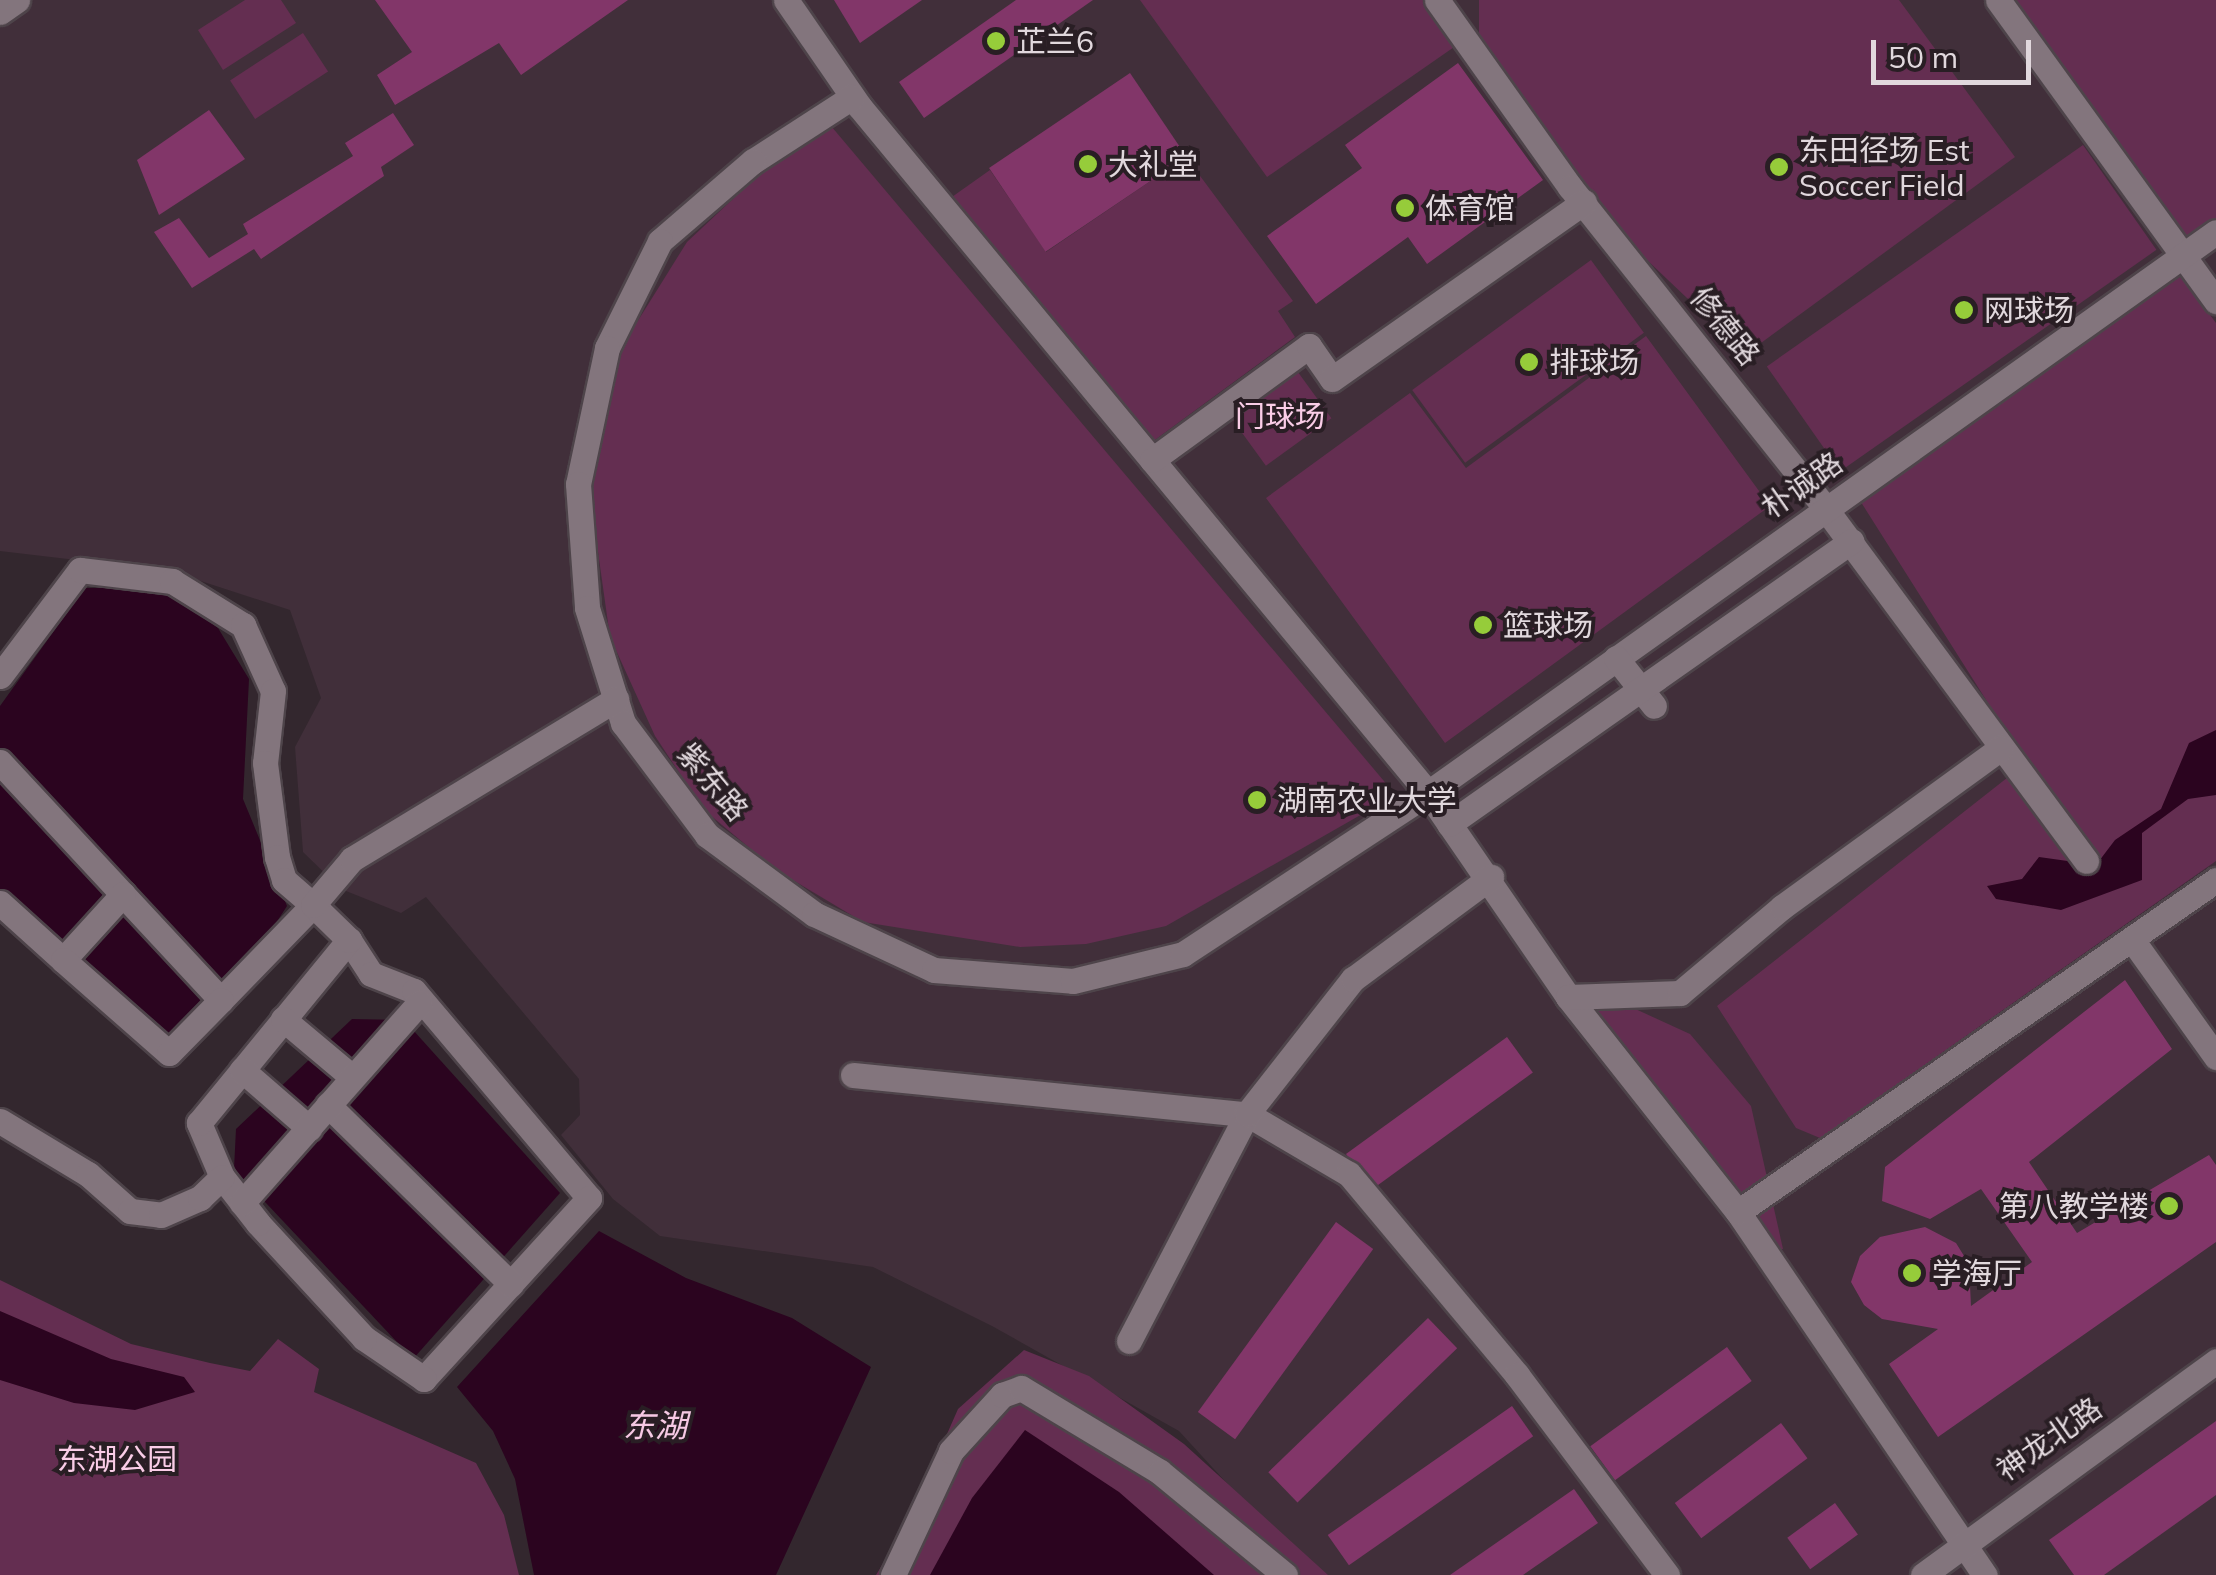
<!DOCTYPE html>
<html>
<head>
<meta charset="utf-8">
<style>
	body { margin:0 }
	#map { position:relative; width:2216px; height:1575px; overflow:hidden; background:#33272e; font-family:Mulish,"Noto Sans SC",sans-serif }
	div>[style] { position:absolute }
	.built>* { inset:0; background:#412f3a }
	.green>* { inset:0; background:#642e51; transform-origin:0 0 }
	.water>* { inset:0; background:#2b041f }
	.building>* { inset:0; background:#823669; transform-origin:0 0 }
	.roads { filter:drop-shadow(2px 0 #4e444a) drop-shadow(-2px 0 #4e444a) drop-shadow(0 2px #4e444a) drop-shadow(0 -2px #4e444a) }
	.street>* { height:25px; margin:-12.5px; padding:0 12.5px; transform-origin:12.5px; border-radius:12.5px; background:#83757d }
	.dots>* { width:28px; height:28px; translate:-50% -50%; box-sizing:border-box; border:5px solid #291e24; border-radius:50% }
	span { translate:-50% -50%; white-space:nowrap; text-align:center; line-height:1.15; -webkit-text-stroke:8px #291e24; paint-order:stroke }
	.poi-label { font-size:30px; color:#e1d8dd }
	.left { translate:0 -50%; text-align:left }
	.right { translate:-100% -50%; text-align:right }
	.street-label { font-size:30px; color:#e1d8dd }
	.park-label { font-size:30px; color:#facde7 }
	.water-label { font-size:32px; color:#f6c9e4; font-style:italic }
	.scale { position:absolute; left:1871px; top:40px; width:160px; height:45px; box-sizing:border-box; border:5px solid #e1d8dd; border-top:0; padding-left:12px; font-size:30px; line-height:35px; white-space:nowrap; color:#e1d8dd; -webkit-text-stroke:8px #291e24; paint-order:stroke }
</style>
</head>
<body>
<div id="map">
	<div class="built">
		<div style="clip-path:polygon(0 0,2216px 0,2216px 1575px,1311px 1575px,1179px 1431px,992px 1326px,873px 1267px,660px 1236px,613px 1199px,561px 1135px,580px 1115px,579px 1079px,426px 897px,401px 913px,341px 889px,303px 852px,295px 747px,321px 698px,290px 610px,170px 571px,0 551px)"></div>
	</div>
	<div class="green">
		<div style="clip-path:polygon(245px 0,281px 0,296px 23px,223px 70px,198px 30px)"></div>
		<div style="clip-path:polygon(1140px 0,1426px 0,1457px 45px,1267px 177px)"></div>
		<div style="clip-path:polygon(1479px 0,1899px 0,2015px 157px,1746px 354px,1570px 187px,1479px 59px)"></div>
		<div style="clip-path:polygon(1999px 0,2216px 0,2216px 232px,2183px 256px)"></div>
		<div style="left:303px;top:33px;width:46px;height:87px;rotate:57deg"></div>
		<div style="clip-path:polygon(831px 126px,1389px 787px,1371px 809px,1166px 926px,1086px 944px,1020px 947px,863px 922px,776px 870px,704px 810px,655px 736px,610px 637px,588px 481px,619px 351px,687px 242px,769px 165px)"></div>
		<div style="left:2083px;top:145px;width:128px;height:386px;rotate:55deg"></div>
		<div style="clip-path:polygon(1186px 157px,1293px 301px,1278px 311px,1295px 337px,1148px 445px,942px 204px,990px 170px,1046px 252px)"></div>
		<div style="left:1591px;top:260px;width:90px;height:221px;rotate:54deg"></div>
		<div style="clip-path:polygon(2181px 276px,2216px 323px,2216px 861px,1820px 1138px,1796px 1128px,1717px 1006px,2026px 763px,1859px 499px)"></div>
		<div style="clip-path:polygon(1646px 336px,1770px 506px,1445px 743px,1266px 498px,1410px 393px,1466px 468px)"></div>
		<div style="left:1295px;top:368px;width:62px;height:81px;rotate:54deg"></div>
		<div style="clip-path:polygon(1631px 1007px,1690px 1034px,1751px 1106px,1783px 1249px,1774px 1251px,1597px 1011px)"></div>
		<div style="clip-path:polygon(0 1280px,131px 1344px,210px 1363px,250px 1371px,278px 1339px,319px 1369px,314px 1392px,476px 1463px,504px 1515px,519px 1575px,0 1575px)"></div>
		<div style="clip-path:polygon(1024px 1350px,1089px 1376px,1184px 1444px,1328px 1575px,876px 1575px,907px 1525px,958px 1409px)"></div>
	</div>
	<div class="water">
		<div style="clip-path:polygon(85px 588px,162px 588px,218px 628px,249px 679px,243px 799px,287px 906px,254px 957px,168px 1047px,0 892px,0 706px)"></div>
		<div style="clip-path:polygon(2216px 730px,2216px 795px,2188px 799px,2142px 833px,2142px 880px,2061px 910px,1996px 899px,1987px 886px,2022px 879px,2039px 857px,2096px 865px,2115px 840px,2161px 809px,2189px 743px)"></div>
		<div style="clip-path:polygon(352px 1019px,404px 1020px,560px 1193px,413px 1359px,234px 1169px,236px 1129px)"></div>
		<div style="clip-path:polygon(599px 1231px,686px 1278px,792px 1318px,871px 1367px,776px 1575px,534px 1575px,515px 1479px,493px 1431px,457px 1387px)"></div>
		<div style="clip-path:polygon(0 1311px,111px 1359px,184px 1377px,195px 1392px,135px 1410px,74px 1403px,0 1380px)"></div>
		<div style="clip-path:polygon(1025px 1430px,1119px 1492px,1214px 1575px,930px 1575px,972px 1498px)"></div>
	</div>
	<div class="building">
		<div style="clip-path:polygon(375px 0,628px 0,521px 75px,499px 43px,395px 105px,377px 75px,412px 52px)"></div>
		<div style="clip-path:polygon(834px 0,922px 0,860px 43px)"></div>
		<div style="clip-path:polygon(1016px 0,1093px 0,924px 118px,899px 82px)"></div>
		<div style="clip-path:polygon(1458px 63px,1543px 180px,1427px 264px,1408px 237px,1316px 304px,1267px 236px,1362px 168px,1345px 145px)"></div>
		<div style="left:1130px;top:73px;width:101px;height:170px;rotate:56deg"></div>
		<div style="clip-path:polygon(209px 110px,245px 159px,159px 215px,137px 160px)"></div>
		<div style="clip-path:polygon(393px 113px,414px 145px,381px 167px,384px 176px,261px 259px,254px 249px,192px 288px,154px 232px,179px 218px,209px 258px,248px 234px,243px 224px,353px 156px,345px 143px)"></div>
		<div style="clip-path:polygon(2125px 980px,2172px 1049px,2029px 1162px,2077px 1233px,2209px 1155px,2216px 1165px,2216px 1242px,1938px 1437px,1889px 1364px,1938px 1329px,1882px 1319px,1864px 1305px,1851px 1282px,1860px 1256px,1880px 1237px,1925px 1227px,1956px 1243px,1969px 1264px,1971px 1306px,2032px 1262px,1981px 1189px,1930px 1219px,1882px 1201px,1885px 1167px)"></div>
		<div style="left:1507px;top:1037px;width:44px;height:199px;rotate:54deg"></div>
		<div style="left:1336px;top:1222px;width:46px;height:235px;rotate:36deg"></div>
		<div style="left:1428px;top:1318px;width:42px;height:222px;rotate:46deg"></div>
		<div style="left:1727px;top:1347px;width:42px;height:169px;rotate:54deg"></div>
		<div style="left:1512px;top:1406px;width:37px;height:225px;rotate:55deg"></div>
		<div style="clip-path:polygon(2216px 1421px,2216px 1495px,2104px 1575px,2074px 1575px,2049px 1540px)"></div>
		<div style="left:1781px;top:1423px;width:44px;height:133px;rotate:53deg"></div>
		<div style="clip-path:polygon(1574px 1489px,1598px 1523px,1523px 1575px,1450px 1575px)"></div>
		<div style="left:1835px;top:1503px;width:39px;height:59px;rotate:54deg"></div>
	</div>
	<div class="roads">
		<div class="street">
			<div style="left:786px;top:0;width:129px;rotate:55.4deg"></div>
			<div style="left:859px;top:106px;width:892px;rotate:50.37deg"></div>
			<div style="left:1428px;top:793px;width:247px;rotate:55.5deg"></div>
			<div style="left:1568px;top:997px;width:274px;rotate:51.7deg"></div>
			<div style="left:1738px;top:1212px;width:439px;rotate:55.8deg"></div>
			<div style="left:1437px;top:0;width:229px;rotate:54.6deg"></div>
			<div style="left:1570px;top:187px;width:410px;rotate:51.5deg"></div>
			<div style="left:1825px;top:508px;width:439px;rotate:53.5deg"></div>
			<div style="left:1998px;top:0;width:372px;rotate:54.1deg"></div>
			<div style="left:0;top:12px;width:21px;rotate:-35deg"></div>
			<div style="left:852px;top:97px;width:118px;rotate:147.1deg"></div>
			<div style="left:753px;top:161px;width:123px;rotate:139.3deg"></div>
			<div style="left:660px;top:241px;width:119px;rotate:116.4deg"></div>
			<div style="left:607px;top:348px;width:139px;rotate:102deg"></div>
			<div style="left:578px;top:484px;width:124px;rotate:85.8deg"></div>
			<div style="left:587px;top:608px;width:121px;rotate:72.6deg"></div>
			<div style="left:623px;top:723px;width:140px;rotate:53.1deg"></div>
			<div style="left:707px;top:835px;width:133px;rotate:36.4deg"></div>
			<div style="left:814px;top:914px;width:132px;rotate:25deg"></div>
			<div style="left:934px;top:970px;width:139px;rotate:4.5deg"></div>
			<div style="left:1073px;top:981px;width:113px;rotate:-13.8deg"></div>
			<div style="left:1183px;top:954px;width:293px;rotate:-33.3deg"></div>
			<div style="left:1428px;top:793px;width:967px;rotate:-35.45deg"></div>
			<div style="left:1152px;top:460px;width:194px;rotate:-36deg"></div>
			<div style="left:1309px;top:346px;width:40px;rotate:55.1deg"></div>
			<div style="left:1332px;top:379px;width:308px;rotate:-35.1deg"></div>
			<div style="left:1616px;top:658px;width:61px;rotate:51.6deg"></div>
			<div style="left:0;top:676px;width:133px;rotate:-53deg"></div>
			<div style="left:80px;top:570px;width:93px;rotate:6.8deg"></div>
			<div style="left:172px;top:581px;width:84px;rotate:31.8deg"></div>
			<div style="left:243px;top:625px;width:72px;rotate:65.6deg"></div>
			<div style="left:273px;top:691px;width:72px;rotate:96.3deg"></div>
			<div style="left:265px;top:763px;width:95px;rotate:82.7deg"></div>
			<div style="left:277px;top:857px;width:24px;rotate:73deg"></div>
			<div style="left:284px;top:880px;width:38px;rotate:41deg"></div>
			<div style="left:313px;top:905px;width:132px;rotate:134.1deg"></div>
			<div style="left:221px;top:1000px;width:325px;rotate:-132.9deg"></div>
			<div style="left:1449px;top:824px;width:492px;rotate:-35.1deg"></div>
			<div style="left:0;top:903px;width:85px;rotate:42.1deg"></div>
			<div style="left:63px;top:960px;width:89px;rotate:-47.7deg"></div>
			<div style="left:349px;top:940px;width:40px;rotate:57.1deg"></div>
			<div style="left:371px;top:974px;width:46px;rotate:21.6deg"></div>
			<div style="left:414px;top:991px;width:271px;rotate:49.8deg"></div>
			<div style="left:589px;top:1198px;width:245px;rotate:132.4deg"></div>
			<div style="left:424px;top:1379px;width:73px;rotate:-145.7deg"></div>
			<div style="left:364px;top:1338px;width:156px;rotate:-132.7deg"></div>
			<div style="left:258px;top:1223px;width:58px;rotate:-128deg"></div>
			<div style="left:222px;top:1177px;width:59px;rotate:-113.1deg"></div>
			<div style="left:199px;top:1123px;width:237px;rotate:-50.7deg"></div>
			<div style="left:349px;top:940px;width:50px;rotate:-135.8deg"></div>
			<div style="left:313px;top:905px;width:60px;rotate:-49.7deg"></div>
			<div style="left:352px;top:859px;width:309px;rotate:-31.2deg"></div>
			<div style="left:2133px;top:941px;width:143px;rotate:54.4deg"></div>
			<div style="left:63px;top:960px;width:141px;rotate:41.3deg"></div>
			<div style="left:169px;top:1053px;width:74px;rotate:-45.5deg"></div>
			<div style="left:1568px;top:997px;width:112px;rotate:-2deg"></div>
			<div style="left:1680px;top:993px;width:133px;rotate:-40.1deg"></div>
			<div style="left:1782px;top:907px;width:271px;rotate:-36deg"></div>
			<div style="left:283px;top:1019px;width:90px;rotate:40deg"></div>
			<div style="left:242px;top:1070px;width:89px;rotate:40.9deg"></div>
			<div style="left:853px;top:1075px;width:396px;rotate:5.7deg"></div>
			<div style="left:1247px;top:1114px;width:118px;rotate:30.5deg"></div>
			<div style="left:1349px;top:1174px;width:262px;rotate:50.1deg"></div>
			<div style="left:1517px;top:1375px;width:250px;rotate:53.1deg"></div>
			<div style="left:328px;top:1105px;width:256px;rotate:44.4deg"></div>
			<div style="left:0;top:1121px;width:103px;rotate:31.1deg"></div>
			<div style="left:88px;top:1174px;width:56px;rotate:41.4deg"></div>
			<div style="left:130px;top:1211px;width:31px;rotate:7deg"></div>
			<div style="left:161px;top:1215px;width:43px;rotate:-23.6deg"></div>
			<div style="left:200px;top:1198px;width:30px;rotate:-44deg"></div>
			<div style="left:242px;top:1203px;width:268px;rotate:-48.5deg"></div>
			<div style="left:1738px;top:1212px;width:582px;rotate:-34.78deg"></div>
			<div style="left:1129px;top:1341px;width:256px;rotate:-62.5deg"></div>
			<div style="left:1247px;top:1114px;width:172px;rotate:-51.9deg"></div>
			<div style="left:1353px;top:979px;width:172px;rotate:-36.5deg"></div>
			<div style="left:893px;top:1575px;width:137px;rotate:-64.9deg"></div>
			<div style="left:951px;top:1451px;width:76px;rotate:-47.7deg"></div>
			<div style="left:1002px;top:1395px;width:20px;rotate:-20deg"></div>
			<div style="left:1021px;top:1388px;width:162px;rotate:31.1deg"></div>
			<div style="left:1160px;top:1472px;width:162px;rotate:39.5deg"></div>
			<div style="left:1923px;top:1575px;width:363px;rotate:-36.1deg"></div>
		</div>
	</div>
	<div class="dots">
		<div style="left:996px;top:41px;background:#96cc3a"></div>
		<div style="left:1088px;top:164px;background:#96cc3a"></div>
		<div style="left:1779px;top:167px;background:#96cc3a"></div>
		<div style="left:1405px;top:208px;background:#96cc3a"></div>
		<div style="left:1964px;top:310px;background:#96cc3a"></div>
		<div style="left:1529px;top:362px;background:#96cc3a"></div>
		<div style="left:1483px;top:625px;background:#96cc3a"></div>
		<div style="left:1257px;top:800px;background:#96cc3a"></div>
		<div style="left:2169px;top:1206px;background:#96cc3a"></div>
		<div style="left:1912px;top:1273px;background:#96cc3a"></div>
	</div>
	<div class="poi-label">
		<span class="left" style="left:1016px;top:41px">芷兰6</span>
		<span class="left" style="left:1799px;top:167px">东田径场 Est<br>Soccer Field</span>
		<span class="left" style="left:1108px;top:164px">大礼堂</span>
		<span class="left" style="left:1425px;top:208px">体育馆</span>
		<span class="left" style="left:1984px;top:310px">网球场</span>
		<span class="left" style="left:1549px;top:362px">排球场</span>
		<span class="left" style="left:1503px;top:625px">篮球场</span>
		<span class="left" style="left:1277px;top:800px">湖南农业大学</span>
		<span class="right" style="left:2149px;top:1206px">第八教学楼</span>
		<span class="left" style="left:1932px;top:1273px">学海厅</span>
	</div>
	<div class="street-label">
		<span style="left:1725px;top:326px;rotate:51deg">修德路</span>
		<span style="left:1802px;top:485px;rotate:-35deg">朴诚路</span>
		<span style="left:713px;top:782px;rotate:50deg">紫东路</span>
		<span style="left:2049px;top:1439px;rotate:-35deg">神龙北路</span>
	</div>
	<div class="park-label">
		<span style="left:1280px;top:416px">门球场</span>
		<span style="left:117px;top:1459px">东湖公园</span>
	</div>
	<div class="water-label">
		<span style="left:655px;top:1425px">东湖</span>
	</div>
	<div class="scale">50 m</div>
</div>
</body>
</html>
